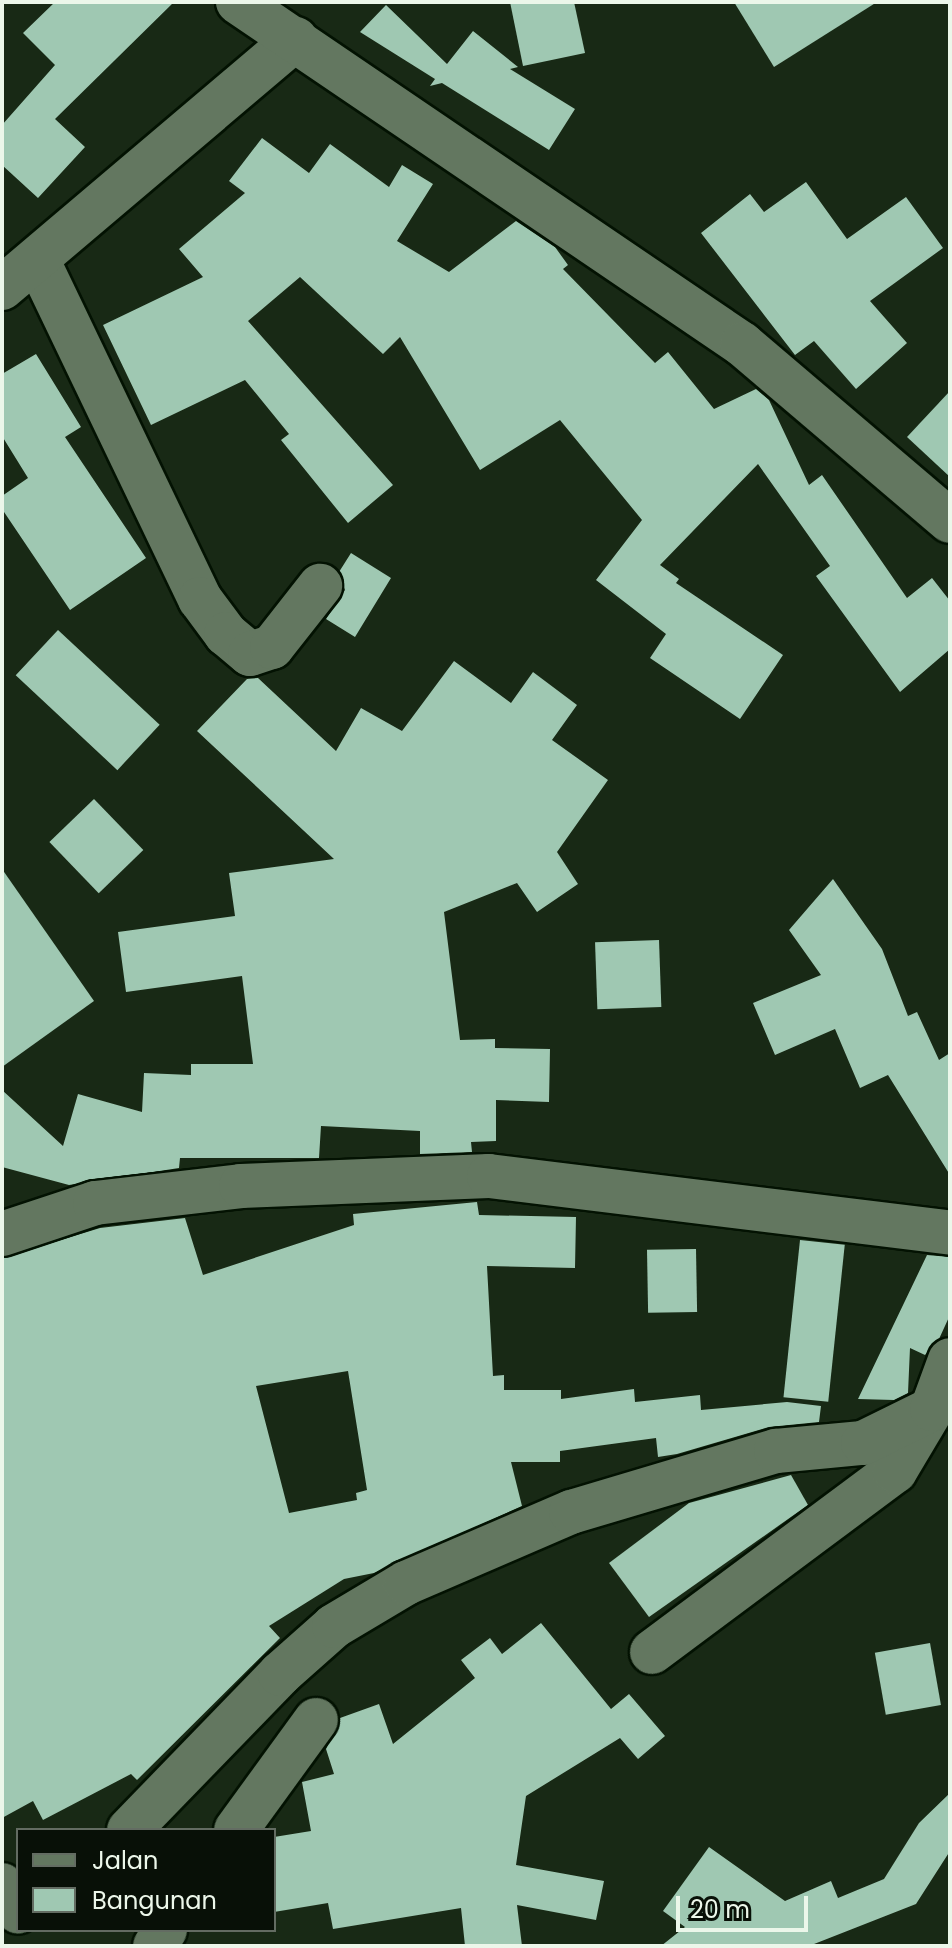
<!DOCTYPE html>
<html>
<head>
<meta charset="utf-8">
<style>
	body { margin:0 }
	#map { position:relative; width:952px; height:1948px; overflow:hidden; background:#182915; font-family:Poppins,sans-serif }
	div>[style] { position:absolute }
	.building>* { inset:0; background:#9fc8b2; transform-origin:0 0 }
	.roads { filter:drop-shadow(2px 0 #031202) drop-shadow(-2px 0 #031202) drop-shadow(0 2px #031202) drop-shadow(0 -2px #031202) }
	.minor>* { height:44px; margin:-22px; padding:0 22px; transform-origin:22px; border-radius:22px; background:#637760 }
	.tertiary>* { height:44px; margin:-22px; padding:0 22px; transform-origin:22px; border-radius:22px; background:#637760 }
	span { translate:-50% -50%; white-space:nowrap; text-align:center; line-height:1.15; -webkit-text-stroke:8px #081007; paint-order:stroke }
	.frame { position:absolute; inset:0; border:4px solid #ecf7ea; pointer-events:none }
	.legend { position:absolute; left:16px; top:1828px; width:260px; height:104px; box-sizing:border-box; background:#081007; border:2px solid #636c62; margin:0; padding:10px 14px; list-style:none; font-size:24px; color:#ecf7ea }
	.legend li { display:flex; align-items:center; gap:16px; height:40px }
	.legend b { width:40px; border:2px solid #636c62 }
	.scale { position:absolute; left:676px; top:1896px; width:132px; height:36px; box-sizing:border-box; border:4px solid #ecf7ea; border-top:0; padding-left:10px; font-size:24px; line-height:28px; white-space:nowrap; color:#ecf7ea; -webkit-text-stroke:6px #081007; paint-order:stroke }
</style>
</head>
<body>
<div id="map">
	<div class="building">
		<div style="clip-path:polygon(55px 2px,174px 2px,55px 119px,85px 147px,38px 198px,2px 165px,2px 125px,55px 65px,23px 33px)"></div>
		<div style="clip-path:polygon(510px 2px,574px 2px,585px 53px,523px 66px)"></div>
		<div style="clip-path:polygon(734px 2px,877px 2px,774px 67px)"></div>
		<div style="clip-path:polygon(386px 5px,447px 64px,473px 31px,518px 67px,510px 69px,575px 109px,549px 150px,442px 83px,430px 86px,435px 79px,360px 32px)"></div>
		<div style="clip-path:polygon(262px 138px,309px 173px,330px 144px,389px 187px,402px 165px,433px 184px,397px 241px,449px 272px,516px 221px,555px 247px,568px 265px,563px 269px,655px 363px,668px 352px,714px 409px,756px 389px,769px 400px,809px 485px,822px 475px,907px 598px,932px 578px,950px 601px,950px 649px,900px 692px,816px 576px,830px 566px,758px 464px,660px 565px,679px 579px,676px 583px,783px 655px,740px 719px,650px 658px,666px 634px,596px 580px,642px 520px,560px 420px,480px 470px,400px 337px,383px 354px,300px 277px,248px 321px,393px 485px,348px 523px,281px 440px,289px 434px,245px 380px,151px 425px,103px 325px,203px 277px,179px 249px,245px 193px,229px 181px)"></div>
		<div style="clip-path:polygon(806px 182px,847px 239px,906px 197px,943px 248px,870px 301px,907px 343px,856px 389px,814px 341px,795px 355px,701px 233px,750px 194px,764px 212px)"></div>
		<div style="clip-path:polygon(36px 354px,81px 427px,65px 437px,146px 558px,70px 610px,2px 509px,2px 496px,28px 478px,2px 436px,2px 374px)"></div>
		<div style="clip-path:polygon(950px 391px,950px 477px,907px 437px)"></div>
		<div style="clip-path:polygon(351px 553px,391px 578px,355px 637px,326px 619px,345px 590px,339px 572px)"></div>
		<div style="left:58px;top:630px;width:139px;height:62px;rotate:43deg"></div>
		<div style="clip-path:polygon(454px 661px,511px 703px,533px 672px,577px 705px,552px 740px,608px 780px,557px 852px,578px 884px,537px 912px,517px 883px,444px 912px,460px 1040px,495px 1039px,495px 1048px,550px 1049px,549px 1102px,496px 1100px,496px 1141px,471px 1142px,472px 1152px,420px 1154px,420px 1131px,321px 1126px,319px 1158px,180px 1158px,179px 1168px,69px 1185px,2px 1167px,2px 1090px,63px 1146px,78px 1094px,142px 1112px,144px 1073px,191px 1075px,191px 1064px,253px 1064px,242px 976px,126px 992px,118px 932px,235px 916px,229px 873px,334px 859px,197px 731px,247px 679px,258px 678px,336px 751px,361px 708px,402px 731px)"></div>
		<div style="left:94px;top:799px;width:71px;height:62px;rotate:46deg"></div>
		<div style="clip-path:polygon(2px 869px,94px 1001px,2px 1067px)"></div>
		<div style="clip-path:polygon(833px 879px,882px 949px,908px 1016px,917px 1012px,939px 1060px,950px 1053px,950px 1175px,888px 1075px,860px 1088px,835px 1029px,775px 1055px,753px 1003px,821px 975px,789px 930px)"></div>
		<div style="left:659px;top:940px;width:67px;height:64px;rotate:88deg"></div>
		<div style="clip-path:polygon(evenodd,477px 1202px,479px 1215px,576px 1217px,575px 1268px,487px 1266px,493px 1376px,504px 1375px,504px 1390px,561px 1390px,561px 1399px,634px 1389px,635px 1402px,700px 1395px,701px 1410px,787px 1402px,821px 1406px,819px 1422px,769px 1427px,677px 1454px,658px 1457px,656px 1438px,560px 1451px,560px 1462px,511px 1462px,522px 1506px,374px 1573px,344px 1579px,269px 1626px,280px 1638px,137px 1780px,131px 1774px,43px 1820px,33px 1801px,2px 1818px,2px 1258px,100px 1228px,185px 1218px,203px 1275px,354px 1225px,353px 1214px,477px 1202px,348px 1371px,367px 1490px,356px 1493px,357px 1500px,289px 1513px,256px 1386px,348px 1371px)"></div>
		<div style="left:800px;top:1240px;width:45px;height:158px;rotate:6deg"></div>
		<div style="left:696px;top:1249px;width:63px;height:49px;rotate:89deg"></div>
		<div style="clip-path:polygon(927px 1255px,950px 1257px,950px 1315px,939px 1339px,925px 1355px,910px 1348px,908px 1393px,894px 1400px,858px 1399px)"></div>
		<div style="clip-path:polygon(791px 1475px,808px 1505px,649px 1617px,609px 1563px,689px 1503px)"></div>
		<div style="clip-path:polygon(541px 1623px,611px 1709px,629px 1694px,665px 1736px,638px 1759px,620px 1738px,526px 1796px,516px 1865px,604px 1881px,596px 1920px,517px 1905px,522px 1946px,465px 1946px,461px 1908px,333px 1929px,328px 1903px,274px 1912px,274px 1837px,311px 1831px,302px 1782px,334px 1774px,326px 1749px,340px 1718px,379px 1704px,393px 1744px,475px 1678px,461px 1660px,490px 1638px,502px 1654px)"></div>
		<div style="left:930px;top:1643px;width:63px;height:56px;rotate:80deg"></div>
		<div style="clip-path:polygon(950px 1793px,950px 1851px,916px 1904px,809px 1946px,661px 1946px,685px 1927px,663px 1911px,709px 1847px,785px 1901px,831px 1881px,838px 1898px,884px 1879px,919px 1823px)"></div>
	</div>
	<div class="roads">
		<div class="minor">
			<div style="left:38px;top:261px;width:375px;rotate:64.4deg"></div>
			<div style="left:200px;top:599px;width:44px;rotate:53.4deg"></div>
			<div style="left:226px;top:634px;width:31px;rotate:40deg"></div>
			<div style="left:250px;top:654px;width:23px;rotate:-18deg"></div>
			<div style="left:272px;top:647px;width:78px;rotate:-51.8deg"></div>
			<div style="left:2px;top:288px;width:385px;rotate:-40.3deg"></div>
			<div style="left:2px;top:1234px;width:98px;rotate:-18.4deg"></div>
			<div style="left:95px;top:1203px;width:147px;rotate:-6.6deg"></div>
			<div style="left:241px;top:1186px;width:248px;rotate:-2.3deg"></div>
			<div style="left:489px;top:1176px;width:465px;rotate:7deg"></div>
			<div style="left:652px;top:1652px;width:303px;rotate:-36.7deg"></div>
			<div style="left:895px;top:1471px;width:72px;rotate:-59.2deg"></div>
			<div style="left:129px;top:1830px;width:217px;rotate:-45.9deg"></div>
			<div style="left:280px;top:1674px;width:72px;rotate:-41.6deg"></div>
			<div style="left:334px;top:1626px;width:84px;rotate:-30.8deg"></div>
			<div style="left:406px;top:1583px;width:180px;rotate:-23.3deg"></div>
			<div style="left:571px;top:1512px;width:214px;rotate:-16.6deg"></div>
			<div style="left:776px;top:1451px;width:87px;rotate:-5.3deg"></div>
			<div style="left:863px;top:1443px;width:77px;rotate:-26.2deg"></div>
			<div style="left:932px;top:1409px;width:52px;rotate:-69.8deg"></div>
			<div style="left:236px;top:1830px;width:136px;rotate:-54deg"></div>
			<div style="left:2px;top:1885px;width:31px;rotate:59deg"></div>
			<div style="left:155px;top:1946px;width:19px;rotate:-58deg"></div>
		</div>
		<div class="tertiary">
			<div style="left:238px;top:2px;width:609px;rotate:34.16deg"></div>
			<div style="left:742px;top:344px;width:273px;rotate:40.4deg"></div>
		</div>
	</div>
	<div class="frame"></div>
	<ul class="legend">
	<li><b style="height:10px;background:#637760"></b>Jalan</li>
	<li><b style="height:22px;background:#9fc8b2"></b>Bangunan</li>
	</ul>
	<div class="scale">20 m</div>
</div>
</body>
</html>
